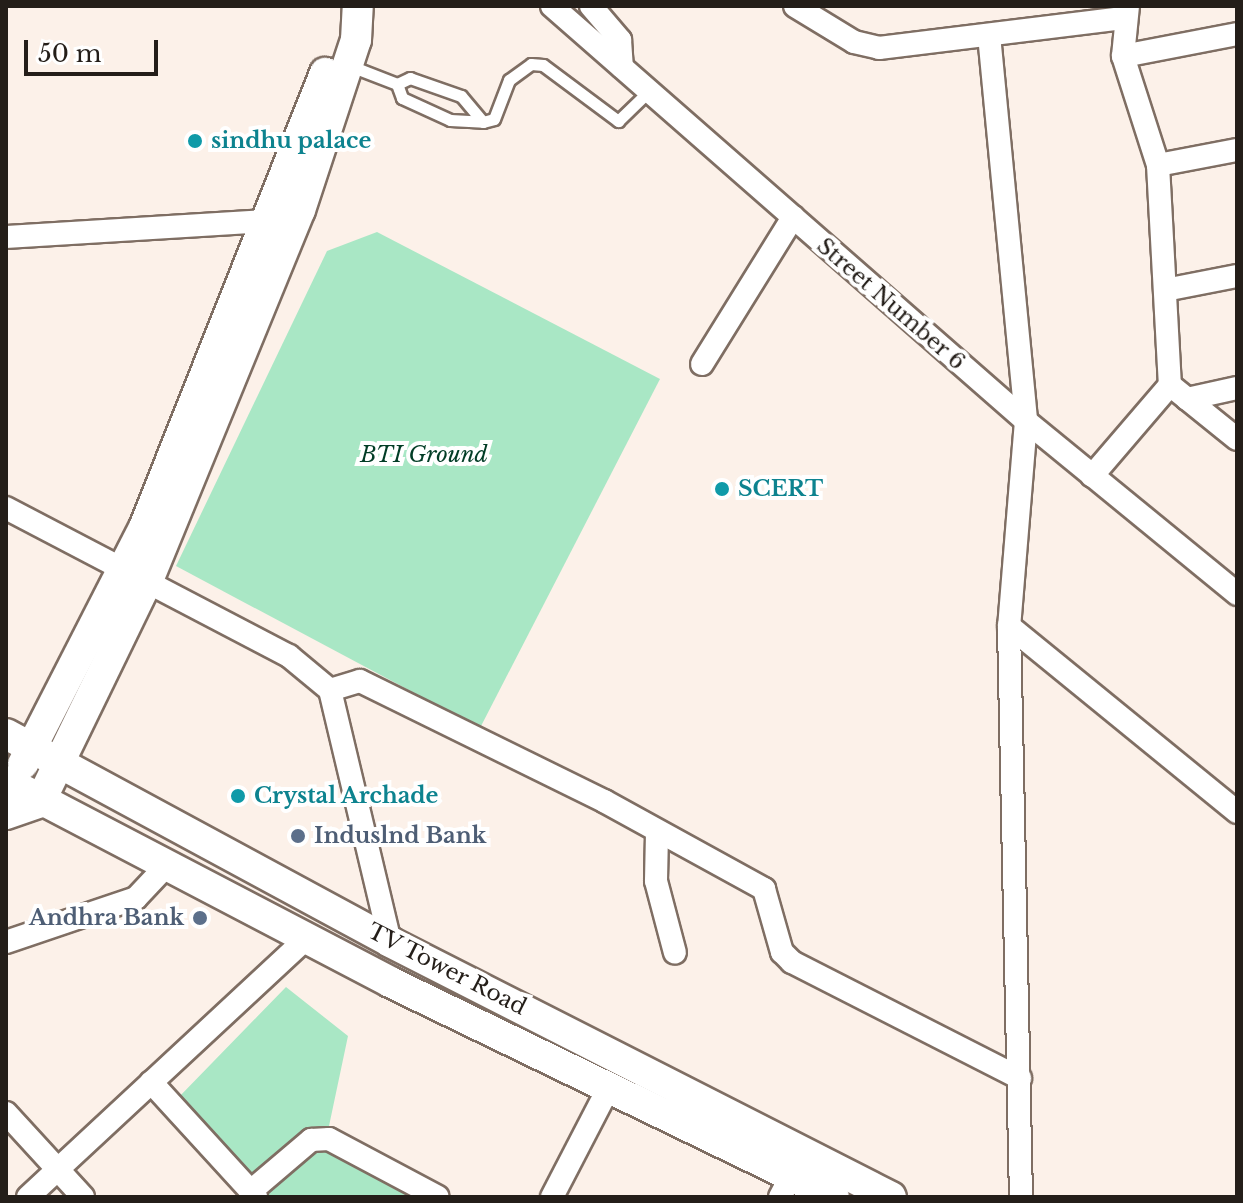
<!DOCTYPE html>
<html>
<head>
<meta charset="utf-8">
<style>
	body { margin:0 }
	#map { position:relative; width:1243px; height:1203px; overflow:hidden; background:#fcf1e9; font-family:"Libre Baskerville",serif }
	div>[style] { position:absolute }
	.green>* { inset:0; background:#a9e7c5 }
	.roads { filter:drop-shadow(2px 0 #7f6e63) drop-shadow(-2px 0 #7f6e63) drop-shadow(0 2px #7f6e63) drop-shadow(0 -2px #7f6e63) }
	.lane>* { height:11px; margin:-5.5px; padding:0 5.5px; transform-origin:5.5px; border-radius:5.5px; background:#fff }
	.street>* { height:22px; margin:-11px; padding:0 11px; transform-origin:11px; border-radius:11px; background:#fff }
	.secondary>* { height:30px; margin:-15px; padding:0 15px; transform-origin:15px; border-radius:15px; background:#fff }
	.dots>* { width:22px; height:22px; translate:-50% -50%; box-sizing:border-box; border:4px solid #fff; border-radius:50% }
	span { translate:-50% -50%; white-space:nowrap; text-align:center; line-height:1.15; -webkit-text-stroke:8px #fff; paint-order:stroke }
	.culture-label { font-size:22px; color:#0d838f; font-weight:700 }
	.left { translate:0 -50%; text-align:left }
	.street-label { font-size:22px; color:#241e19 }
	.park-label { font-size:22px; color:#023d26; font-style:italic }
	.service-label { font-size:22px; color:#4e5e75; font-weight:700 }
	.right { translate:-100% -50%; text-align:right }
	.frame { position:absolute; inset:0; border:8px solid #241e19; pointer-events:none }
	.scale { position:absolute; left:24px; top:40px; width:134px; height:36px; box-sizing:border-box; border:4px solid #241e19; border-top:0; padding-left:10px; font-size:24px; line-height:28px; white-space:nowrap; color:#241e19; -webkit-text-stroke:6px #fff; paint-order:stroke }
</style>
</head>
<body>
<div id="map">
	<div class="green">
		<div style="clip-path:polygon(377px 232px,660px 379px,480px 728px,176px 566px,327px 251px)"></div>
		<div style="clip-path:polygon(286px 987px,348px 1036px,329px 1126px,448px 1197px,259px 1197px,177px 1099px)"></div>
	</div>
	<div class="roads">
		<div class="lane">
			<div style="left:348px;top:65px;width:53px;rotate:21.2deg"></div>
			<div style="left:397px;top:84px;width:15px;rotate:70deg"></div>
			<div style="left:402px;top:98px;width:53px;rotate:24.6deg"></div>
			<div style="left:450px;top:120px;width:33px;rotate:3deg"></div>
			<div style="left:483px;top:122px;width:34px;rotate:-130deg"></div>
			<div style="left:461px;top:96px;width:54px;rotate:-160.6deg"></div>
			<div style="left:410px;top:78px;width:14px;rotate:155deg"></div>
			<div style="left:483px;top:122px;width:11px;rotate:-15deg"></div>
			<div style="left:494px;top:119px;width:42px;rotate:-69deg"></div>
			<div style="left:509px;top:80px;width:27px;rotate:-36deg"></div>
			<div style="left:531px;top:64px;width:12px;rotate:5deg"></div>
			<div style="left:543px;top:65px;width:94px;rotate:36.7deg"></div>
			<div style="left:618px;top:121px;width:43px;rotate:-44.1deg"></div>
		</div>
		<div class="street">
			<div style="left:552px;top:6px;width:630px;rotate:41.2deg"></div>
			<div style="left:1026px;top:421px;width:273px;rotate:39.3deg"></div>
			<div style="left:591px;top:6px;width:45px;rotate:49.5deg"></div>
			<div style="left:620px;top:40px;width:27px;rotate:86deg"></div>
			<div style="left:795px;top:6px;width:69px;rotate:31.4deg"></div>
			<div style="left:854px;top:42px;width:26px;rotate:13deg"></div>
			<div style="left:879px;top:48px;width:248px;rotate:-7deg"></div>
			<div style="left:1128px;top:6px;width:50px;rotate:95.7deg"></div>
			<div style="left:1123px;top:56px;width:114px;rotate:72.2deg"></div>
			<div style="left:1158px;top:165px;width:220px;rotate:86.9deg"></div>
			<div style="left:989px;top:35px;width:388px;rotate:84.5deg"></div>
			<div style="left:1026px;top:421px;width:206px;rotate:94.7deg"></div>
			<div style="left:1009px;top:626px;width:571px;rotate:88.8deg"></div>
			<div style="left:1123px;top:56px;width:116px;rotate:-10.9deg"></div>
			<div style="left:1158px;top:165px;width:80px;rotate:-10.8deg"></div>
			<div style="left:6px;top:237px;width:262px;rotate:-3.5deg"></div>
			<div style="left:1165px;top:290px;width:73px;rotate:-11deg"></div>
			<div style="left:702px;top:364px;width:173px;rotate:-58.2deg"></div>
			<div style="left:1187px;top:399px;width:51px;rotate:-12.4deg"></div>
			<div style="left:1092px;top:476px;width:120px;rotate:-49.4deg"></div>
			<div style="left:1170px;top:385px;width:86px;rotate:38.9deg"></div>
			<div style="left:6px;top:508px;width:319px;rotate:27.6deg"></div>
			<div style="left:289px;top:656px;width:53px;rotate:39.7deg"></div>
			<div style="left:330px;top:690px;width:259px;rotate:76.6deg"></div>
			<div style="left:1009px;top:626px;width:294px;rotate:39.2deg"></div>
			<div style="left:330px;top:690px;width:31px;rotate:-17deg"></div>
			<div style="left:360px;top:681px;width:272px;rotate:26.2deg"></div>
			<div style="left:604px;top:801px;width:183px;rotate:28.8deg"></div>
			<div style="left:764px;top:889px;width:66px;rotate:74.1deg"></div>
			<div style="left:782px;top:952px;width:14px;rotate:45deg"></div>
			<div style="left:792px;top:962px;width:256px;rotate:27deg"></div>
			<div style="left:657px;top:833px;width:48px;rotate:91.2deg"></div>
			<div style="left:656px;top:881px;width:74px;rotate:75.2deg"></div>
			<div style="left:6px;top:942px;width:137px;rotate:-18.7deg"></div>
			<div style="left:136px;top:898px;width:45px;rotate:-46.8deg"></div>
			<div style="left:151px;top:1082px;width:156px;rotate:47.6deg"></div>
			<div style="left:6px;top:1113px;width:114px;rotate:47.5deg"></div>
			<div style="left:251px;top:1191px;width:79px;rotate:-40.4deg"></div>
			<div style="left:311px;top:1140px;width:18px;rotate:-3deg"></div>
			<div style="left:329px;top:1139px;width:123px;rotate:28deg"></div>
			<div style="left:28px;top:1197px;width:382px;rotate:-42.9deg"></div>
			<div style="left:552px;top:1197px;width:124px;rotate:-62.6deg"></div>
			<div style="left:780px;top:1197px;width:24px;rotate:-62deg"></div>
		</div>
		<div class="secondary">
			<div style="left:6px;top:734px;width:437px;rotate:28.4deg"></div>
			<div style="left:390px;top:942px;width:562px;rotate:26.98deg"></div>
			<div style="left:23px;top:764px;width:265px;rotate:-62.9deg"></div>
			<div style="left:144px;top:528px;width:490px;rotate:-68.3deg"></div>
			<div style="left:6px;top:781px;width:433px;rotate:27.6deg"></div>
			<div style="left:390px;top:982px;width:493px;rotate:25.8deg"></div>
			<div style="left:6px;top:814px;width:36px;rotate:-19deg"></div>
			<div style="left:40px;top:802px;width:249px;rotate:-64.1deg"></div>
			<div style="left:149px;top:578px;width:398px;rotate:-67.7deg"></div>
			<div style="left:300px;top:210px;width:179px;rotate:-71.8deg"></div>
			<div style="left:356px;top:40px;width:34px;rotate:-87deg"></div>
		</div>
	</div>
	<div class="dots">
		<div style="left:195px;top:141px;background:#0f9aa8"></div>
		<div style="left:722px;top:489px;background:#0f9aa8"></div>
		<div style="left:238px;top:796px;background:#0f9aa8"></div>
		<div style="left:298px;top:836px;background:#5c6f8a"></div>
		<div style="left:200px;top:918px;background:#5c6f8a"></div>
	</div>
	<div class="culture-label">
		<span class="left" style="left:211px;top:141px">sindhu palace</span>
		<span class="left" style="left:738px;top:489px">SCERT</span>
		<span class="left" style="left:254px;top:796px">Crystal Archade</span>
	</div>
	<div class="street-label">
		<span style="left:891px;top:304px;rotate:41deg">Street Number 6</span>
		<span style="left:447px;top:969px;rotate:27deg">TV Tower Road</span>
	</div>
	<div class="park-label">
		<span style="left:424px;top:455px">BTI Ground</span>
	</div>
	<div class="service-label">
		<span class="left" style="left:314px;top:836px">Induslnd Bank</span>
		<span class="right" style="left:184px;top:918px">Andhra Bank</span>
	</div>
	<div class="frame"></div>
	<div class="scale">50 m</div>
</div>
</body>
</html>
